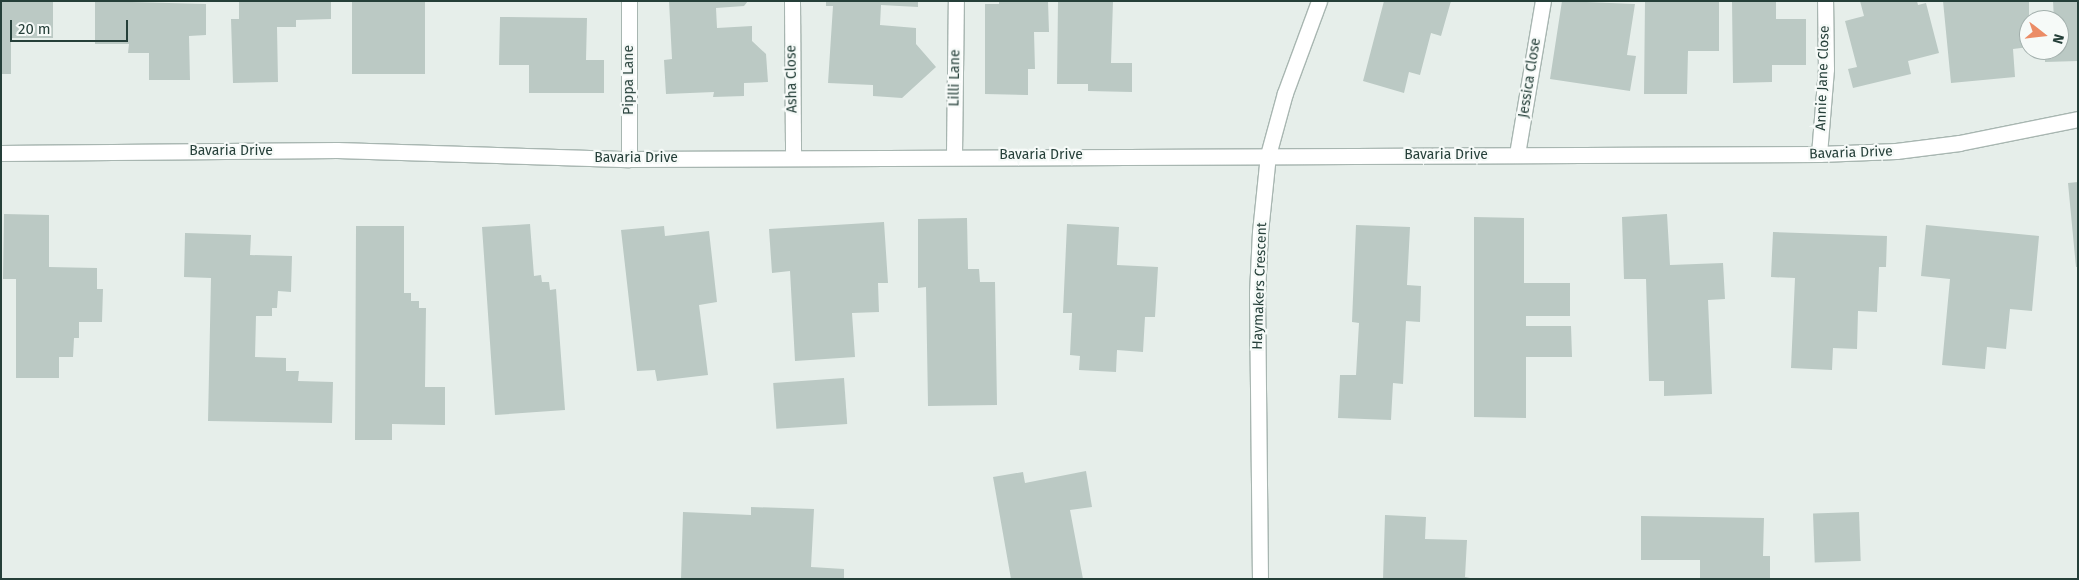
<!DOCTYPE html>
<html>
<head>
<meta charset="utf-8">
<style>
	body { margin:0 }
	#map { position:relative; width:2079px; height:580px; overflow:hidden; background:#e6eeea; font-family:"Fira Sans",sans-serif }
	div>[style] { position:absolute }
	.building>* { inset:0; background:#bbc9c4; transform-origin:0 0 }
	.roads { filter:drop-shadow(1px 0 #a8b6b1) drop-shadow(-1px 0 #a8b6b1) drop-shadow(0 1px #a8b6b1) drop-shadow(0 -1px #a8b6b1) }
	.service>* { height:15px; margin:-7.5px; padding:0 7.5px; transform-origin:7.5px; border-radius:7.5px; background:#fff }
	.minor>* { height:15px; margin:-7.5px; padding:0 7.5px; transform-origin:7.5px; border-radius:7.5px; background:#fff }
	span { translate:-50% -50%; white-space:nowrap; text-align:center; line-height:1.15; -webkit-text-stroke:4.5px #f6faf8; paint-order:stroke }
	.street-label { font-size:14px; color:#253f39 }
	.frame { position:absolute; inset:0; border:2px solid #253f39; pointer-events:none }
	.north { position:absolute; left:2019px; top:10px; width:50px; height:50px; box-sizing:border-box; background:#f6faf8; border:1px solid #a2afac; border-radius:50%; rotate:106deg; font-size:14px; font-weight:700; line-height:20px; text-align:center; color:#253f39 }
	.north::after { content:''; display:block; margin:auto; width:18px; height:22px; background:#eb8c66; clip-path:polygon(50% 0,100% 100%,50% 72%,0 100%) }
	.scale { position:absolute; left:10px; top:20px; width:118px; height:22px; box-sizing:border-box; border:2px solid #253f39; border-top:0; padding-left:6px; font-size:15px; line-height:18px; white-space:nowrap; color:#253f39; -webkit-text-stroke:4px #f6faf8; paint-order:stroke }
</style>
</head>
<body>
<div id="map">
	<div class="building">
		<div style="clip-path:polygon(1px 1px,53px 1px,53px 38px,11px 38px,11px 74px,1px 74px)"></div>
		<div style="clip-path:polygon(95px 1px,206px 4px,206px 35px,189px 36px,190px 80px,149px 80px,149px 53px,128px 53px,129px 44px,95px 44px)"></div>
		<div style="clip-path:polygon(239px 1px,331px 1px,331px 19px,296px 20px,296px 27px,277px 27px,278px 82px,233px 83px,231px 19px,239px 19px)"></div>
		<div style="left:352px;top:1px;width:73px;height:73px"></div>
		<div style="clip-path:polygon(669px 1px,748px 1px,744px 6px,716px 8px,717px 28px,752px 26px,752px 41px,766px 54px,768px 82px,744px 83px,744px 96px,713px 97px,714px 92px,666px 94px,664px 60px,672px 59px)"></div>
		<div style="clip-path:polygon(826px 1px,918px 1px,918px 7px,881px 5px,880px 25px,916px 28px,916px 44px,936px 67px,902px 98px,873px 96px,873px 85px,828px 83px,833px 6px,826px 6px)"></div>
		<div style="clip-path:polygon(999px 1px,1048px 1px,1049px 32px,1034px 32px,1035px 69px,1028px 69px,1028px 95px,985px 94px,985px 4px,999px 4px)"></div>
		<div style="clip-path:polygon(1058px 1px,1113px 1px,1111px 63px,1132px 63px,1132px 92px,1088px 91px,1088px 84px,1057px 84px)"></div>
		<div style="clip-path:polygon(1384px 1px,1451px 1px,1441px 36px,1431px 33px,1420px 75px,1409px 72px,1404px 93px,1363px 81px)"></div>
		<div style="clip-path:polygon(1562px 1px,1635px 4px,1627px 55px,1636px 56px,1630px 91px,1550px 79px)"></div>
		<div style="clip-path:polygon(1645px 1px,1719px 1px,1719px 51px,1688px 51px,1687px 94px,1644px 94px)"></div>
		<div style="clip-path:polygon(1732px 1px,1776px 1px,1776px 19px,1806px 19px,1806px 65px,1772px 65px,1772px 82px,1733px 83px)"></div>
		<div style="clip-path:polygon(1860px 1px,1917px 1px,1918px 5px,1926px 3px,1939px 53px,1908px 61px,1911px 74px,1853px 88px,1848px 69px,1857px 67px,1845px 21px,1864px 16px)"></div>
		<div style="clip-path:polygon(1943px 1px,2029px 1px,2029px 47px,2013px 49px,2015px 77px,1951px 83px)"></div>
		<div style="clip-path:polygon(2053px 1px,2078px 1px,2078px 61px,2045px 62px,2045px 50px,2059px 50px,2059px 20px,2054px 20px)"></div>
		<div style="clip-path:polygon(500px 17px,587px 18px,586px 60px,604px 60px,604px 93px,529px 93px,529px 65px,499px 65px)"></div>
		<div style="clip-path:polygon(2078px 182px,2078px 267px,2076px 267px,2068px 183px)"></div>
		<div style="clip-path:polygon(4px 214px,49px 215px,49px 267px,97px 268px,97px 289px,103px 289px,102px 322px,79px 322px,79px 338px,74px 338px,73px 357px,59px 357px,59px 378px,16px 378px,16px 279px,3px 279px)"></div>
		<div style="clip-path:polygon(1667px 214px,1670px 265px,1723px 263px,1725px 299px,1708px 300px,1712px 394px,1664px 396px,1664px 381px,1649px 381px,1646px 279px,1624px 279px,1622px 217px)"></div>
		<div style="clip-path:polygon(1474px 217px,1524px 218px,1524px 283px,1570px 283px,1570px 316px,1526px 316px,1526px 326px,1571px 326px,1572px 357px,1526px 357px,1526px 418px,1474px 417px)"></div>
		<div style="clip-path:polygon(967px 218px,968px 269px,979px 269px,980px 282px,995px 282px,997px 405px,928px 406px,926px 287px,918px 288px,918px 219px)"></div>
		<div style="clip-path:polygon(884px 222px,888px 283px,878px 283px,879px 312px,852px 313px,855px 357px,795px 361px,790px 271px,772px 273px,769px 229px)"></div>
		<div style="clip-path:polygon(530px 224px,534px 276px,541px 275px,542px 282px,549px 282px,550px 290px,556px 289px,565px 410px,495px 415px,482px 227px)"></div>
		<div style="clip-path:polygon(1067px 224px,1119px 227px,1117px 265px,1158px 267px,1155px 317px,1145px 317px,1143px 352px,1117px 350px,1116px 372px,1079px 370px,1080px 356px,1070px 355px,1072px 313px,1063px 313px)"></div>
		<div style="clip-path:polygon(1356px 225px,1410px 227px,1407px 285px,1421px 286px,1420px 322px,1406px 321px,1403px 384px,1393px 383px,1391px 420px,1338px 418px,1340px 375px,1356px 375px,1359px 323px,1352px 322px)"></div>
		<div style="clip-path:polygon(1926px 225px,2039px 236px,2032px 311px,2010px 309px,2006px 349px,1987px 347px,1985px 369px,1942px 365px,1950px 279px,1921px 276px)"></div>
		<div style="clip-path:polygon(356px 226px,404px 226px,404px 293px,411px 293px,411px 301px,419px 301px,419px 308px,426px 308px,425px 387px,445px 387px,445px 425px,392px 424px,392px 440px,355px 440px)"></div>
		<div style="clip-path:polygon(664px 226px,665px 236px,709px 231px,717px 302px,699px 305px,708px 375px,657px 381px,655px 370px,637px 371px,621px 230px)"></div>
		<div style="clip-path:polygon(1773px 232px,1887px 236px,1886px 267px,1879px 267px,1877px 312px,1858px 311px,1857px 349px,1833px 348px,1832px 370px,1791px 368px,1795px 278px,1771px 277px)"></div>
		<div style="clip-path:polygon(185px 233px,251px 235px,250px 255px,292px 256px,291px 292px,278px 291px,277px 308px,272px 308px,272px 316px,256px 316px,255px 357px,286px 358px,286px 371px,299px 371px,298px 381px,333px 382px,332px 423px,208px 421px,211px 278px,184px 277px)"></div>
		<div style="left:844px;top:378px;width:46px;height:71px;rotate:86deg"></div>
		<div style="clip-path:polygon(1086px 471px,1092px 507px,1070px 510px,1083px 579px,1011px 579px,993px 477px,1023px 472px,1025px 483px)"></div>
		<div style="clip-path:polygon(751px 507px,814px 509px,811px 567px,844px 569px,844px 579px,681px 579px,683px 512px,751px 515px)"></div>
		<div style="left:1859px;top:512px;width:49px;height:46px;rotate:88deg"></div>
		<div style="clip-path:polygon(1385px 515px,1426px 517px,1425px 539px,1467px 540px,1465px 577px,1475px 579px,1383px 579px)"></div>
		<div style="clip-path:polygon(1641px 516px,1764px 518px,1763px 556px,1770px 556px,1770px 579px,1700px 579px,1700px 560px,1641px 560px)"></div>
	</div>
	<div class="roads">
		<div class="service">
			<div style="left:629px;top:1px;width:158px;rotate:90deg"></div>
			<div style="left:792px;top:1px;width:156px;rotate:89.6deg"></div>
			<div style="left:1517px;top:154px;width:155px;rotate:-80.4deg"></div>
			<div style="left:1819px;top:154px;width:85px;rotate:-85.3deg"></div>
			<div style="left:1826px;top:69px;width:68px;rotate:-90.8deg"></div>
			<div style="left:954px;top:155px;width:154px;rotate:-89.3deg"></div>
		</div>
		<div class="minor">
			<div style="left:1px;top:153px;width:336px;rotate:-0.5deg"></div>
			<div style="left:337px;top:150px;width:292px;rotate:1.8deg"></div>
			<div style="left:629px;top:159px;width:1190px;rotate:-0.24deg"></div>
			<div style="left:1819px;top:154px;width:77px;rotate:-2.2deg"></div>
			<div style="left:1896px;top:151px;width:64px;rotate:-7.2deg"></div>
			<div style="left:1959px;top:143px;width:121px;rotate:-11.4deg"></div>
			<div style="left:1260px;top:579px;width:286px;rotate:-90.6deg"></div>
			<div style="left:1257px;top:293px;width:61px;rotate:-87.2deg"></div>
			<div style="left:1260px;top:232px;width:77px;rotate:-84.1deg"></div>
			<div style="left:1268px;top:155px;width:64px;rotate:-74.7deg"></div>
			<div style="left:1285px;top:93px;width:98px;rotate:-69.7deg"></div>
		</div>
	</div>
	<div class="street-label">
		<span style="left:955px;top:78px;rotate:-89deg">Lilli Lane</span>
		<span style="left:1530px;top:78px;rotate:-81deg">Jessica Close</span>
		<span style="left:1823px;top:78px;rotate:-88deg">Annie Jane Close</span>
		<span style="left:792px;top:79px;rotate:-91deg">Asha Close</span>
		<span style="left:629px;top:80px;rotate:-90deg">Pippa Lane</span>
		<span style="left:231px;top:151px">Bavaria Drive</span>
		<span style="left:1851px;top:153px;rotate:-2deg">Bavaria Drive</span>
		<span style="left:1041px;top:155px">Bavaria Drive</span>
		<span style="left:1446px;top:155px">Bavaria Drive</span>
		<span style="left:636px;top:158px">Bavaria Drive</span>
		<span style="left:1260px;top:286px;rotate:-88deg">Haymakers Crescent</span>
	</div>
	<div class="frame"></div>
	<div class="north">N</div>
	<div class="scale">20 m</div>
</div>
</body>
</html>
